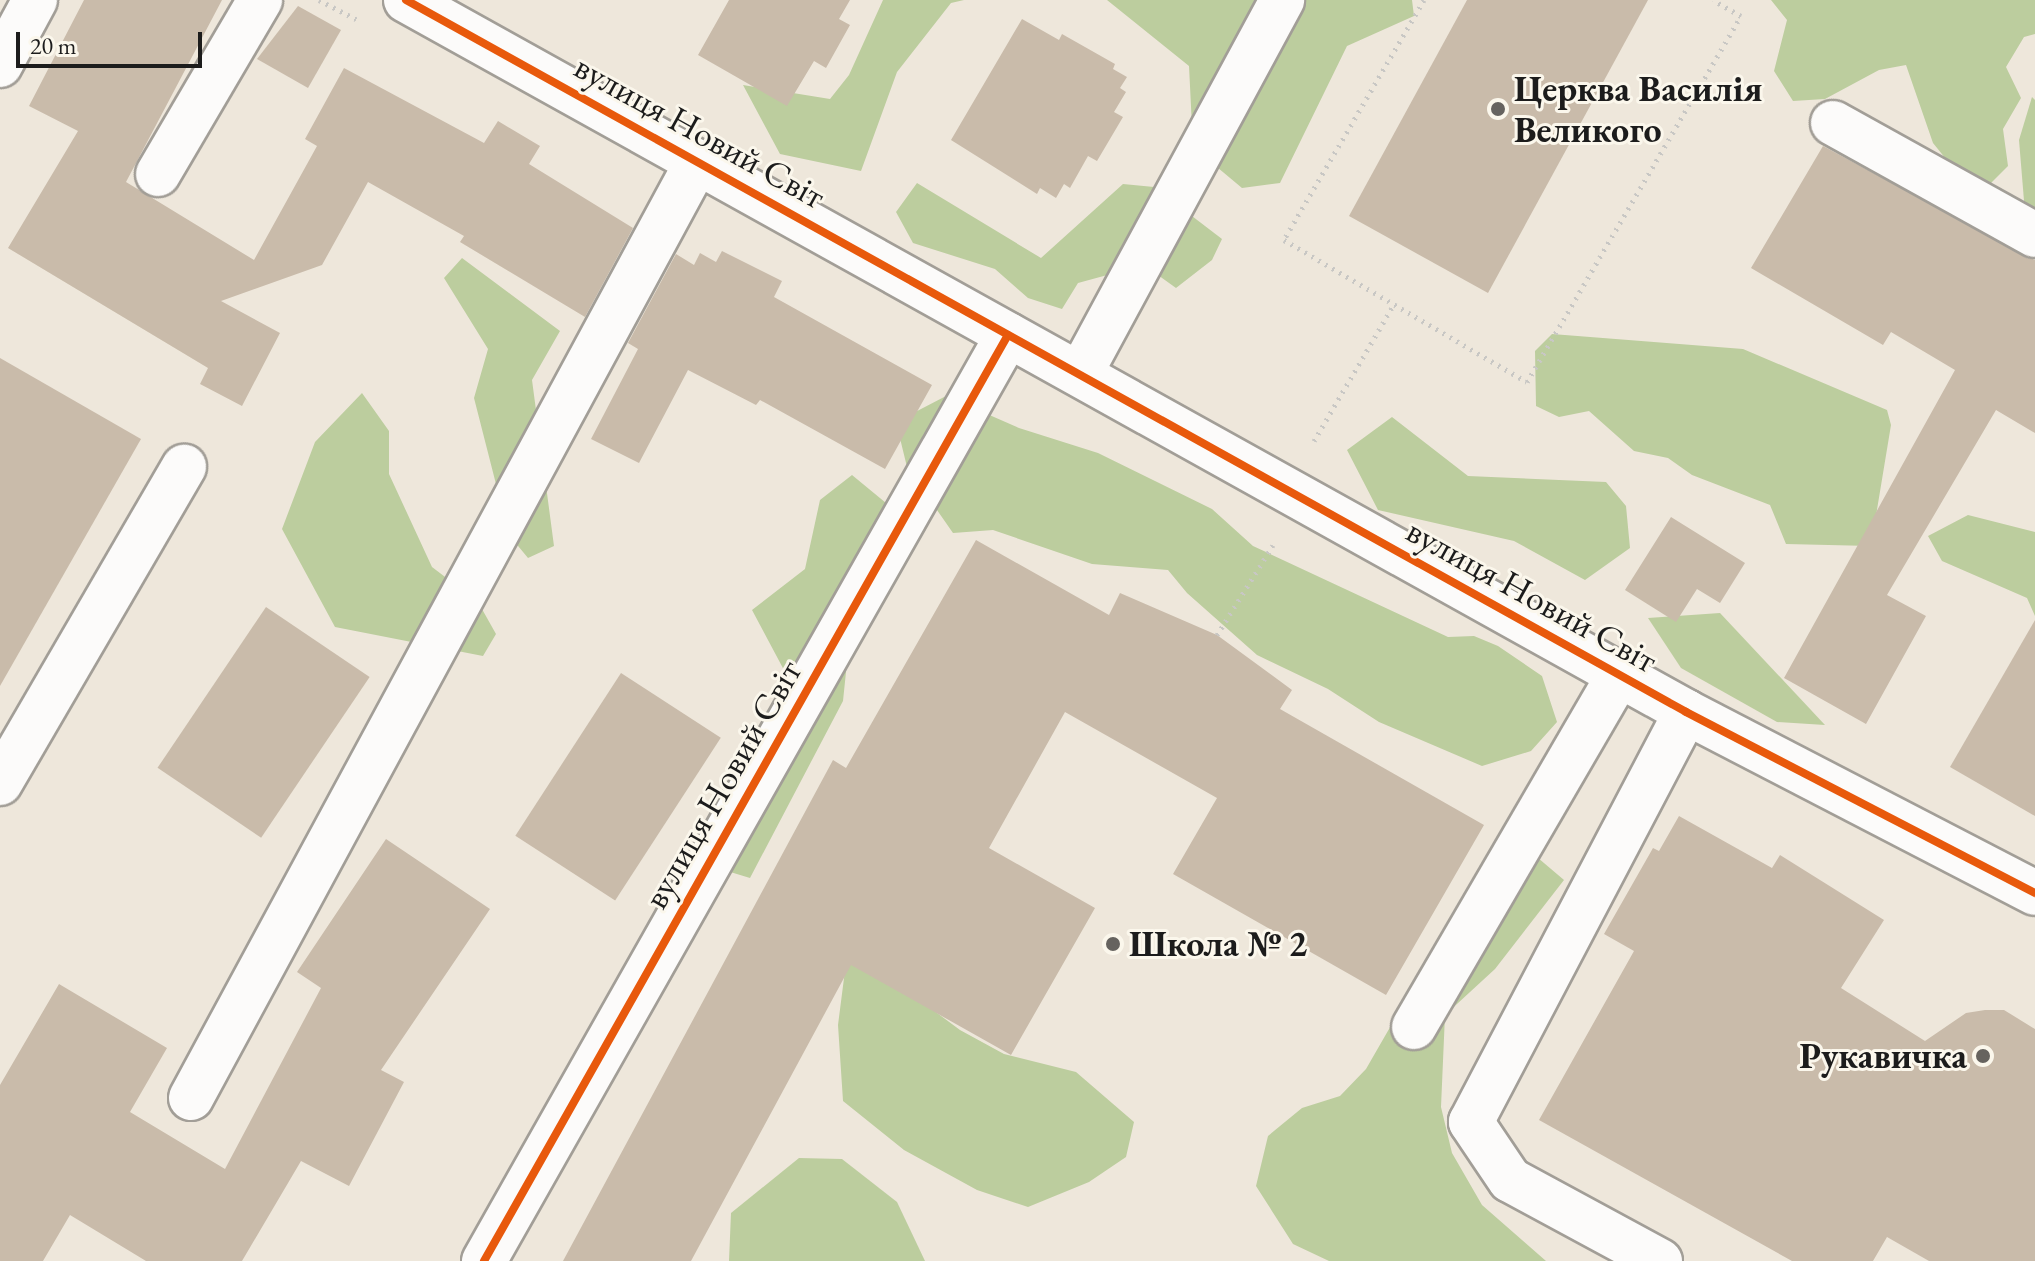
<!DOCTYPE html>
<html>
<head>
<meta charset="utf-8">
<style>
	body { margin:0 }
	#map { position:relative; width:2035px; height:1261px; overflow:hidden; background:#eee7db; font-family:"EB Garamond",serif }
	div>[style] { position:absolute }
	.forest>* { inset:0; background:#bccd9e }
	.building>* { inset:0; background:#c9bbaa; transform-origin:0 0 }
	.path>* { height:5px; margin-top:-2.5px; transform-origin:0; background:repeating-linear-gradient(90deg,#c8c7c4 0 2px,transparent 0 8px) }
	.roads { filter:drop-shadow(2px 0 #a29e97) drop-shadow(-2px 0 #a29e97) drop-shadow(0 2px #a29e97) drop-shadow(0 -2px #a29e97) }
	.minor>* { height:44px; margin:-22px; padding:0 22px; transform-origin:22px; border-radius:22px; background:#fcfbfa }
	.cycleway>* { height:8px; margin:-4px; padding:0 4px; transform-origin:4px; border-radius:4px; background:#e8590c }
	.dots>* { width:22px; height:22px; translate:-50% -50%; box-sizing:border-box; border:4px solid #fbf7ec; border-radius:50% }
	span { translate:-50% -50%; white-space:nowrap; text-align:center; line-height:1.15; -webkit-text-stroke:6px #fbf7ec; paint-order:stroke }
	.poi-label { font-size:36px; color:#1c1c1c; font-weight:700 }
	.left { translate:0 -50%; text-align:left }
	.right { translate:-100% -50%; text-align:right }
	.street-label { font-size:36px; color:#1c1c1c }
	.scale { position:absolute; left:16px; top:32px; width:186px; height:36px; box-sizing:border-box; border:4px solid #1c1c1c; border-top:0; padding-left:10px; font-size:24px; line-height:28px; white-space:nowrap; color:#1c1c1c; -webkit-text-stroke:6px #fbf7ec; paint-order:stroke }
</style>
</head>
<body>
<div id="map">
	<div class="forest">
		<div style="clip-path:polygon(883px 0,964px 0,951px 3px,897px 72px,861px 171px,780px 154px,743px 85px,830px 99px,849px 75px)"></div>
		<div style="clip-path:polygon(1107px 0,1412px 0,1414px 16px,1347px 46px,1280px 183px,1242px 188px,1193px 147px,1189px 66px)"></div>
		<div style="clip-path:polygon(1771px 0,2035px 0,2035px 34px,2024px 37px,2006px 67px,2021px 98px,2003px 129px,2008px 166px,1981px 193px,1967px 185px,1933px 143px,1906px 65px,1879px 70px,1825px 99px,1793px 101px,1774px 71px,1787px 20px)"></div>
		<div style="clip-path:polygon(2032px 97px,2035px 100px,2035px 228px,2026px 225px,2019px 140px)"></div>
		<div style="clip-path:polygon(917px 183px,1041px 258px,1123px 184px,1154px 187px,1222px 239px,1212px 260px,1176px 288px,1144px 265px,1078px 283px,1062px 309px,1028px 298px,995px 269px,913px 243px,896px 212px)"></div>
		<div style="clip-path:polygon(462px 258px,560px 331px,532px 380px,554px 546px,528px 558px,509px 535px,474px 398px,488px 349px,444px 278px)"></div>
		<div style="clip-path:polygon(1552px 334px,1743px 349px,1887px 410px,1891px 425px,1871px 546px,1786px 544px,1770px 505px,1692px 475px,1668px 458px,1634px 451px,1589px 411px,1559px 417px,1536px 406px,1535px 351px)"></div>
		<div style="clip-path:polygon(362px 393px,389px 431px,389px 474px,432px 567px,478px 602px,496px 634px,483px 656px,335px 627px,282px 529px,315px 442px)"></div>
		<div style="clip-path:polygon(946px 396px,1019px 428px,1098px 453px,1212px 509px,1253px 546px,1448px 637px,1474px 636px,1498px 646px,1542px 676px,1557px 722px,1531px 751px,1482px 766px,1379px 722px,1328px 689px,1257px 655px,1187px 593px,1168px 570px,1092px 564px,993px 530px,953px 533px,907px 467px,896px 422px)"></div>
		<div style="clip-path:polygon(1392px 417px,1468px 476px,1606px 482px,1626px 506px,1630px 548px,1585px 580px,1514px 541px,1378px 510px,1347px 450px)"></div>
		<div style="clip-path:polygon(852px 475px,886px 503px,855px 585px,843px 701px,750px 878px,704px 864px,793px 687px,752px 610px,805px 569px,820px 500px)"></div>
		<div style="clip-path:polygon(1968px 515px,2035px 532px,2035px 616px,2027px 598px,1942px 561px,1928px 536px)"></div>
		<div style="clip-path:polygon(1720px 613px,1825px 725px,1777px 722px,1681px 668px,1648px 618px)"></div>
		<div style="clip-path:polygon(1531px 852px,1564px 880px,1495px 969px,1445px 1015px,1441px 1107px,1452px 1153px,1482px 1205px,1546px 1261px,1329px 1261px,1293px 1244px,1256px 1186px,1268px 1136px,1302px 1108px,1340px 1096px,1366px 1069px,1488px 857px)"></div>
		<div style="clip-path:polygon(848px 947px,960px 1030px,1004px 1054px,1076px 1072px,1134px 1122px,1126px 1157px,1089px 1182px,1028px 1207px,977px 1190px,904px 1150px,843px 1101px,838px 1025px)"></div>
		<div style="clip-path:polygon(799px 1158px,842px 1159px,897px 1202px,925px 1261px,729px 1261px,731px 1213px)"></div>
	</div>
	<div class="building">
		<div style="clip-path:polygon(84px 0,222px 0,126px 182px,254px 260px,317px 146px,305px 139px,344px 68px,484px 143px,498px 121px,540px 146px,529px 164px,633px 228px,585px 317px,460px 242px,464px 236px,368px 182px,322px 265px,221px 301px,280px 333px,242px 406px,200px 384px,208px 368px,8px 248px,78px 131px,29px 106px)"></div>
		<div style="clip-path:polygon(729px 0,850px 0,839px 19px,850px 25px,826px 68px,814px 61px,787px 106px,698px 55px)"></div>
		<div style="clip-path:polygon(1467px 0,1648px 0,1488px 293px,1349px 216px)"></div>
		<div style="clip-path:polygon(298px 6px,341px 30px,308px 88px,257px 59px)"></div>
		<div style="clip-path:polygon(1022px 19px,1059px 40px,1062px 34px,1115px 64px,1113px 69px,1127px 77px,1120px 88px,1126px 92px,1114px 112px,1123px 117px,1097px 161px,1088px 156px,1070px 188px,1064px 184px,1056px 198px,1040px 188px,1037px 194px,951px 140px)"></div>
		<div style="clip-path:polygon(1823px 146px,2035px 260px,2035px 433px,1996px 410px,1887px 595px,1926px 616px,1866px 724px,1784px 678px,1955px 370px,1891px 332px,1883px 345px,1751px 268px)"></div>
		<div style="clip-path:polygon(722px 251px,782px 281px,774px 297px,932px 385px,885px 469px,760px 400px,756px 405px,688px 370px,639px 463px,591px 439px,638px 349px,628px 343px,676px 254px,694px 265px,700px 253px,716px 262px)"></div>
		<div style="clip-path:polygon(0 358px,141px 439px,0 686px)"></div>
		<div style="clip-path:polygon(1671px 517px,1745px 563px,1720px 603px,1697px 589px,1676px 622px,1625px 590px)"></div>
		<div style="clip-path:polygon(976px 540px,1109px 615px,1120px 593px,1217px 635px,1292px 690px,1280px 709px,1484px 825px,1386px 995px,1173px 874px,1217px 798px,1065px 712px,989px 848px,1095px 908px,1011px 1055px,851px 965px,691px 1261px,563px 1261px,833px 760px,846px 768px)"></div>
		<div style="left:266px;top:607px;width:125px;height:194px;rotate:34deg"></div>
		<div style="clip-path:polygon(2035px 620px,2035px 816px,1950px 767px)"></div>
		<div style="left:621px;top:673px;width:119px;height:194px;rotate:33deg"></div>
		<div style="clip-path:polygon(1679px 816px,1772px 868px,1780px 855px,1884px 920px,1841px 988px,1925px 1041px,1966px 1013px,1985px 1010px,2004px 1010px,2035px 1029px,2035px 1261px,1929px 1261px,1887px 1237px,1873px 1261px,1792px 1261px,1539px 1120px,1634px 951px,1604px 934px,1653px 848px,1659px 851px)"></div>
		<div style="clip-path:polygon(386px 839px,490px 909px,381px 1070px,404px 1082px,349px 1186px,301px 1161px,242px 1261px,146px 1261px,70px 1215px,43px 1261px,0 1261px,0 1085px,59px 984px,167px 1048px,130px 1112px,225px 1169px,321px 988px,297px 972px)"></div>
	</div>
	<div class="path">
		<div style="left:319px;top:0;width:42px;rotate:27.2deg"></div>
		<div style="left:1424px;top:0;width:278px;rotate:120.3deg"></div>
		<div style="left:1284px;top:240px;width:281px;rotate:30.3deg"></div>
		<div style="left:1527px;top:382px;width:424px;rotate:-59.7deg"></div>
		<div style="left:1741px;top:16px;width:32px;rotate:-150deg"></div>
		<div style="left:1314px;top:441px;width:159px;rotate:-59.7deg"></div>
		<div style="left:1217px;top:635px;width:106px;rotate:-58.1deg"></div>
	</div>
	<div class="roads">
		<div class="minor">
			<div style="left:406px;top:0;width:1465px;rotate:29.08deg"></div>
			<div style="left:1686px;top:712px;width:393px;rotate:27.4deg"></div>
			<div style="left:0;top:65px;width:74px;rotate:-61.7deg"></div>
			<div style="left:1833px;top:123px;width:231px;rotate:29deg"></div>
			<div style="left:158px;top:174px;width:202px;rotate:-59.6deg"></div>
			<div style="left:1080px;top:374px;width:425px;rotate:-61.6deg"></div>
			<div style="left:0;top:783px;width:366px;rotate:-59.8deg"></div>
			<div style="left:1414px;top:1027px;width:407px;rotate:-59.8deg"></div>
			<div style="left:191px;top:1098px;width:1064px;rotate:-61.6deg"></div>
			<div style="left:484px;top:1261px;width:1064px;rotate:-60.5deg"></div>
			<div style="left:1660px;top:1261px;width:170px;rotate:-151.6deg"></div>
			<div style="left:1510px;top:1180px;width:70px;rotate:-123.9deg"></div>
			<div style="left:1471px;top:1122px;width:463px;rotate:-62.3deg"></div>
		</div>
	</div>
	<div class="cycleway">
		<div style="left:406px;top:0;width:1465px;rotate:29.08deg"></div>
		<div style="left:1686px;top:712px;width:393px;rotate:27.4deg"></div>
		<div style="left:484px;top:1261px;width:1064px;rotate:-60.5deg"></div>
	</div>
	<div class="dots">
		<div style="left:1498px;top:109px;background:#66635f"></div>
		<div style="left:1113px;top:944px;background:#66635f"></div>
		<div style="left:1983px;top:1056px;background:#66635f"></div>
	</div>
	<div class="poi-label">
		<span class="left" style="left:1514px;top:109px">Церква Василія<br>Великого</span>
		<span class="left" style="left:1129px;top:944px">Школа № 2</span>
		<span class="right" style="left:1967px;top:1056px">Рукавичка</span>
	</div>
	<div class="street-label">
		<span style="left:700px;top:131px;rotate:29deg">вулиця Новий Світ</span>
		<span style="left:1532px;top:595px;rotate:29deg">вулиця Новий Світ</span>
		<span style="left:722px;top:784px;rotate:-60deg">вулиця Новий Світ</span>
	</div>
	<div class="scale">20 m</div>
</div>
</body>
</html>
